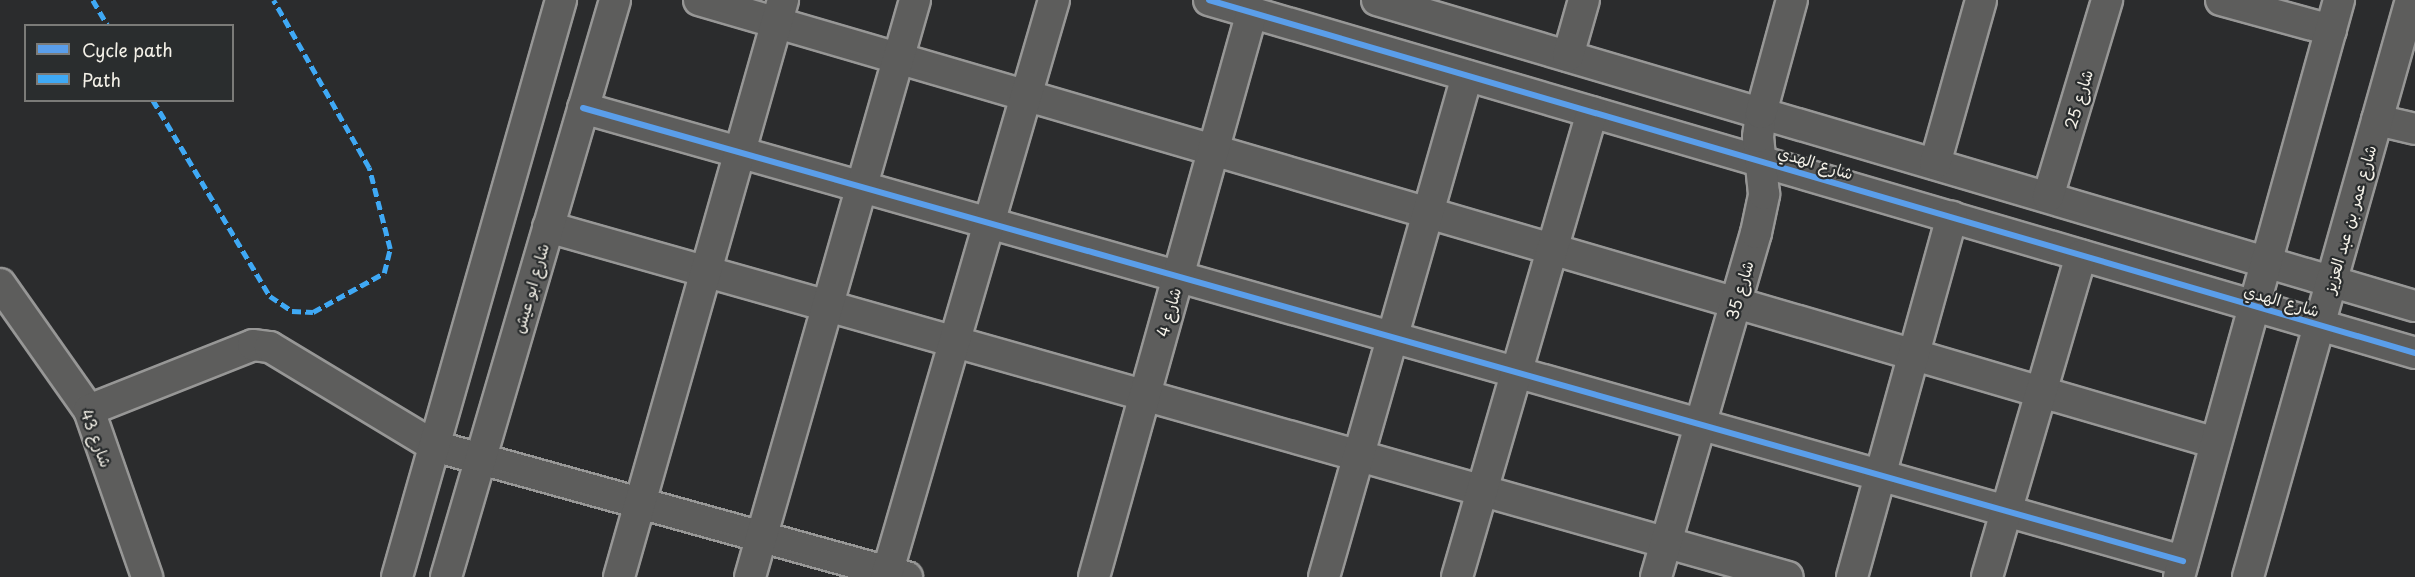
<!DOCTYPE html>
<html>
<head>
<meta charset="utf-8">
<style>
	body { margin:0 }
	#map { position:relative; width:2415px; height:577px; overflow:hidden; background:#2b2c2d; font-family:"Playpen Sans","Playpen Sans Arabic",sans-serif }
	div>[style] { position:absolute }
	.roads { filter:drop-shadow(2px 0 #979796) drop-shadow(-2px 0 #979796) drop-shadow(0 2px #979796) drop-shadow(0 -2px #979796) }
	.minor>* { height:30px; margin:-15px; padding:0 15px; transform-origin:15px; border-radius:15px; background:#5d5d5c }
	.quiet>* { height:4.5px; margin-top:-2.25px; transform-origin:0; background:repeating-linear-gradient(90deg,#3fa9f5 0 9px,transparent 0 13.5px) }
	.cycleway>* { height:6px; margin:-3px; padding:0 3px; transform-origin:3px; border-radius:3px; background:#5a9eea }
	span { translate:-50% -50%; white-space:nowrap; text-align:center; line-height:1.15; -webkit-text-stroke:4.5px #2a2d2e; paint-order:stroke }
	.street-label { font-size:16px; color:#f4f1e8 }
	.legend { position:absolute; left:24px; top:24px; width:210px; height:78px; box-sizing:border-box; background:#2a2d2e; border:2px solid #7b7b78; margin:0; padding:8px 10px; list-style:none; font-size:18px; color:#f4f1e8 }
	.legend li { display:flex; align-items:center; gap:12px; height:30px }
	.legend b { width:30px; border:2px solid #7b7b78 }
</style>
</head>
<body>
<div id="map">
	<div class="roads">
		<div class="minor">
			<div style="left:699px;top:0;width:1580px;rotate:16.28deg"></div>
			<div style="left:1209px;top:0;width:1257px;rotate:16.31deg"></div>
			<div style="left:1377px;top:0;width:1082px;rotate:16.43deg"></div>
			<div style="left:2221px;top:0;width:114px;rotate:15.3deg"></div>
			<div style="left:1568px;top:56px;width:58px;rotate:-74.1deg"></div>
			<div style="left:583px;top:108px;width:1663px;rotate:15.81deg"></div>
			<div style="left:2377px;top:120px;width:39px;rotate:13deg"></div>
			<div style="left:1935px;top:164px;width:170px;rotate:-74.3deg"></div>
			<div style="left:2048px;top:197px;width:206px;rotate:-73.3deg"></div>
			<div style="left:548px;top:227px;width:1288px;rotate:15.76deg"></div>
			<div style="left:0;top:284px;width:154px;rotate:54.8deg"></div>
			<div style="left:89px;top:410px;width:177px;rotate:70.8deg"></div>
			<div style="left:89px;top:410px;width:176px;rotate:-21.6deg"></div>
			<div style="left:253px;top:345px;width:17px;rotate:7deg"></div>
			<div style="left:270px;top:347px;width:192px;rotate:31.1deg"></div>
			<div style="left:434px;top:446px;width:491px;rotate:15.5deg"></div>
			<div style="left:397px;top:577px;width:600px;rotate:-74.13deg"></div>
			<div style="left:446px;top:577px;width:601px;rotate:-73.67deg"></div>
			<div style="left:619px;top:577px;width:600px;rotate:-74.13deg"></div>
			<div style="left:750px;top:577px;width:600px;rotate:-74.04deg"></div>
			<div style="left:886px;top:577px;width:601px;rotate:-73.77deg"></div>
			<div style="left:1094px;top:577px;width:587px;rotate:-74.38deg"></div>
			<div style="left:1324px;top:577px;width:521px;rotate:-74.07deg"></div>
			<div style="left:1457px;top:577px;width:484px;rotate:-73.8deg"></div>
			<div style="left:1656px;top:577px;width:358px;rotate:-73.8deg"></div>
			<div style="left:1756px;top:233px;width:40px;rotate:-78deg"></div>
			<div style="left:1764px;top:194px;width:57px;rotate:-96deg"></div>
			<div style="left:1758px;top:137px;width:24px;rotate:-83deg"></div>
			<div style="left:1761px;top:113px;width:117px;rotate:-74.7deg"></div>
			<div style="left:1852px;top:577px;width:374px;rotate:-74.5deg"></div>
			<div style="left:1987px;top:577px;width:335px;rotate:-73.7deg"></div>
			<div style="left:2179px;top:577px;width:599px;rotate:-74.5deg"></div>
			<div style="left:2248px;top:577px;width:600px;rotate:-74.23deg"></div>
		</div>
	</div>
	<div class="quiet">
		<div style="left:93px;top:0;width:30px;rotate:60deg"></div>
		<div style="left:153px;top:100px;width:228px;rotate:59.2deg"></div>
		<div style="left:270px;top:296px;width:27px;rotate:34deg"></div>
		<div style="left:292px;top:311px;width:21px;rotate:3deg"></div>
		<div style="left:313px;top:312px;width:81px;rotate:-28.8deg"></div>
		<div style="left:384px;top:273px;width:25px;rotate:-76deg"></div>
		<div style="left:390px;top:249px;width:84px;rotate:-104.5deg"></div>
		<div style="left:369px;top:168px;width:193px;rotate:-119.7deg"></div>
	</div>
	<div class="cycleway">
		<div style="left:1209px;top:0;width:1257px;rotate:16.31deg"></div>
		<div style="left:583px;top:108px;width:1663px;rotate:15.81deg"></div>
	</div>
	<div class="street-label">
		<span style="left:2078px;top:99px;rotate:-73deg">شارع 25</span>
		<span style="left:1816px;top:162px;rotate:17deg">شارع الهدي</span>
		<span style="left:2349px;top:219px;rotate:-74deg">شارع عمر بن عبد العزيز</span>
		<span style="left:530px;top:288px;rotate:-74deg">شارع ابو عيش</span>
		<span style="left:1739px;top:290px;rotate:-74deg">شارع 35</span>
		<span style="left:2282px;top:300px;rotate:16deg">شارع الهدي</span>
		<span style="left:1168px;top:312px;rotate:-74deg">شارع 4</span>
		<span style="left:97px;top:438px;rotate:69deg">شارع 43</span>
	</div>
	<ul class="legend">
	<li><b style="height:8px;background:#5a9eea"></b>Cycle path</li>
	<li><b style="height:8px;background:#3fa9f5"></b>Path</li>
	</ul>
</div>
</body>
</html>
